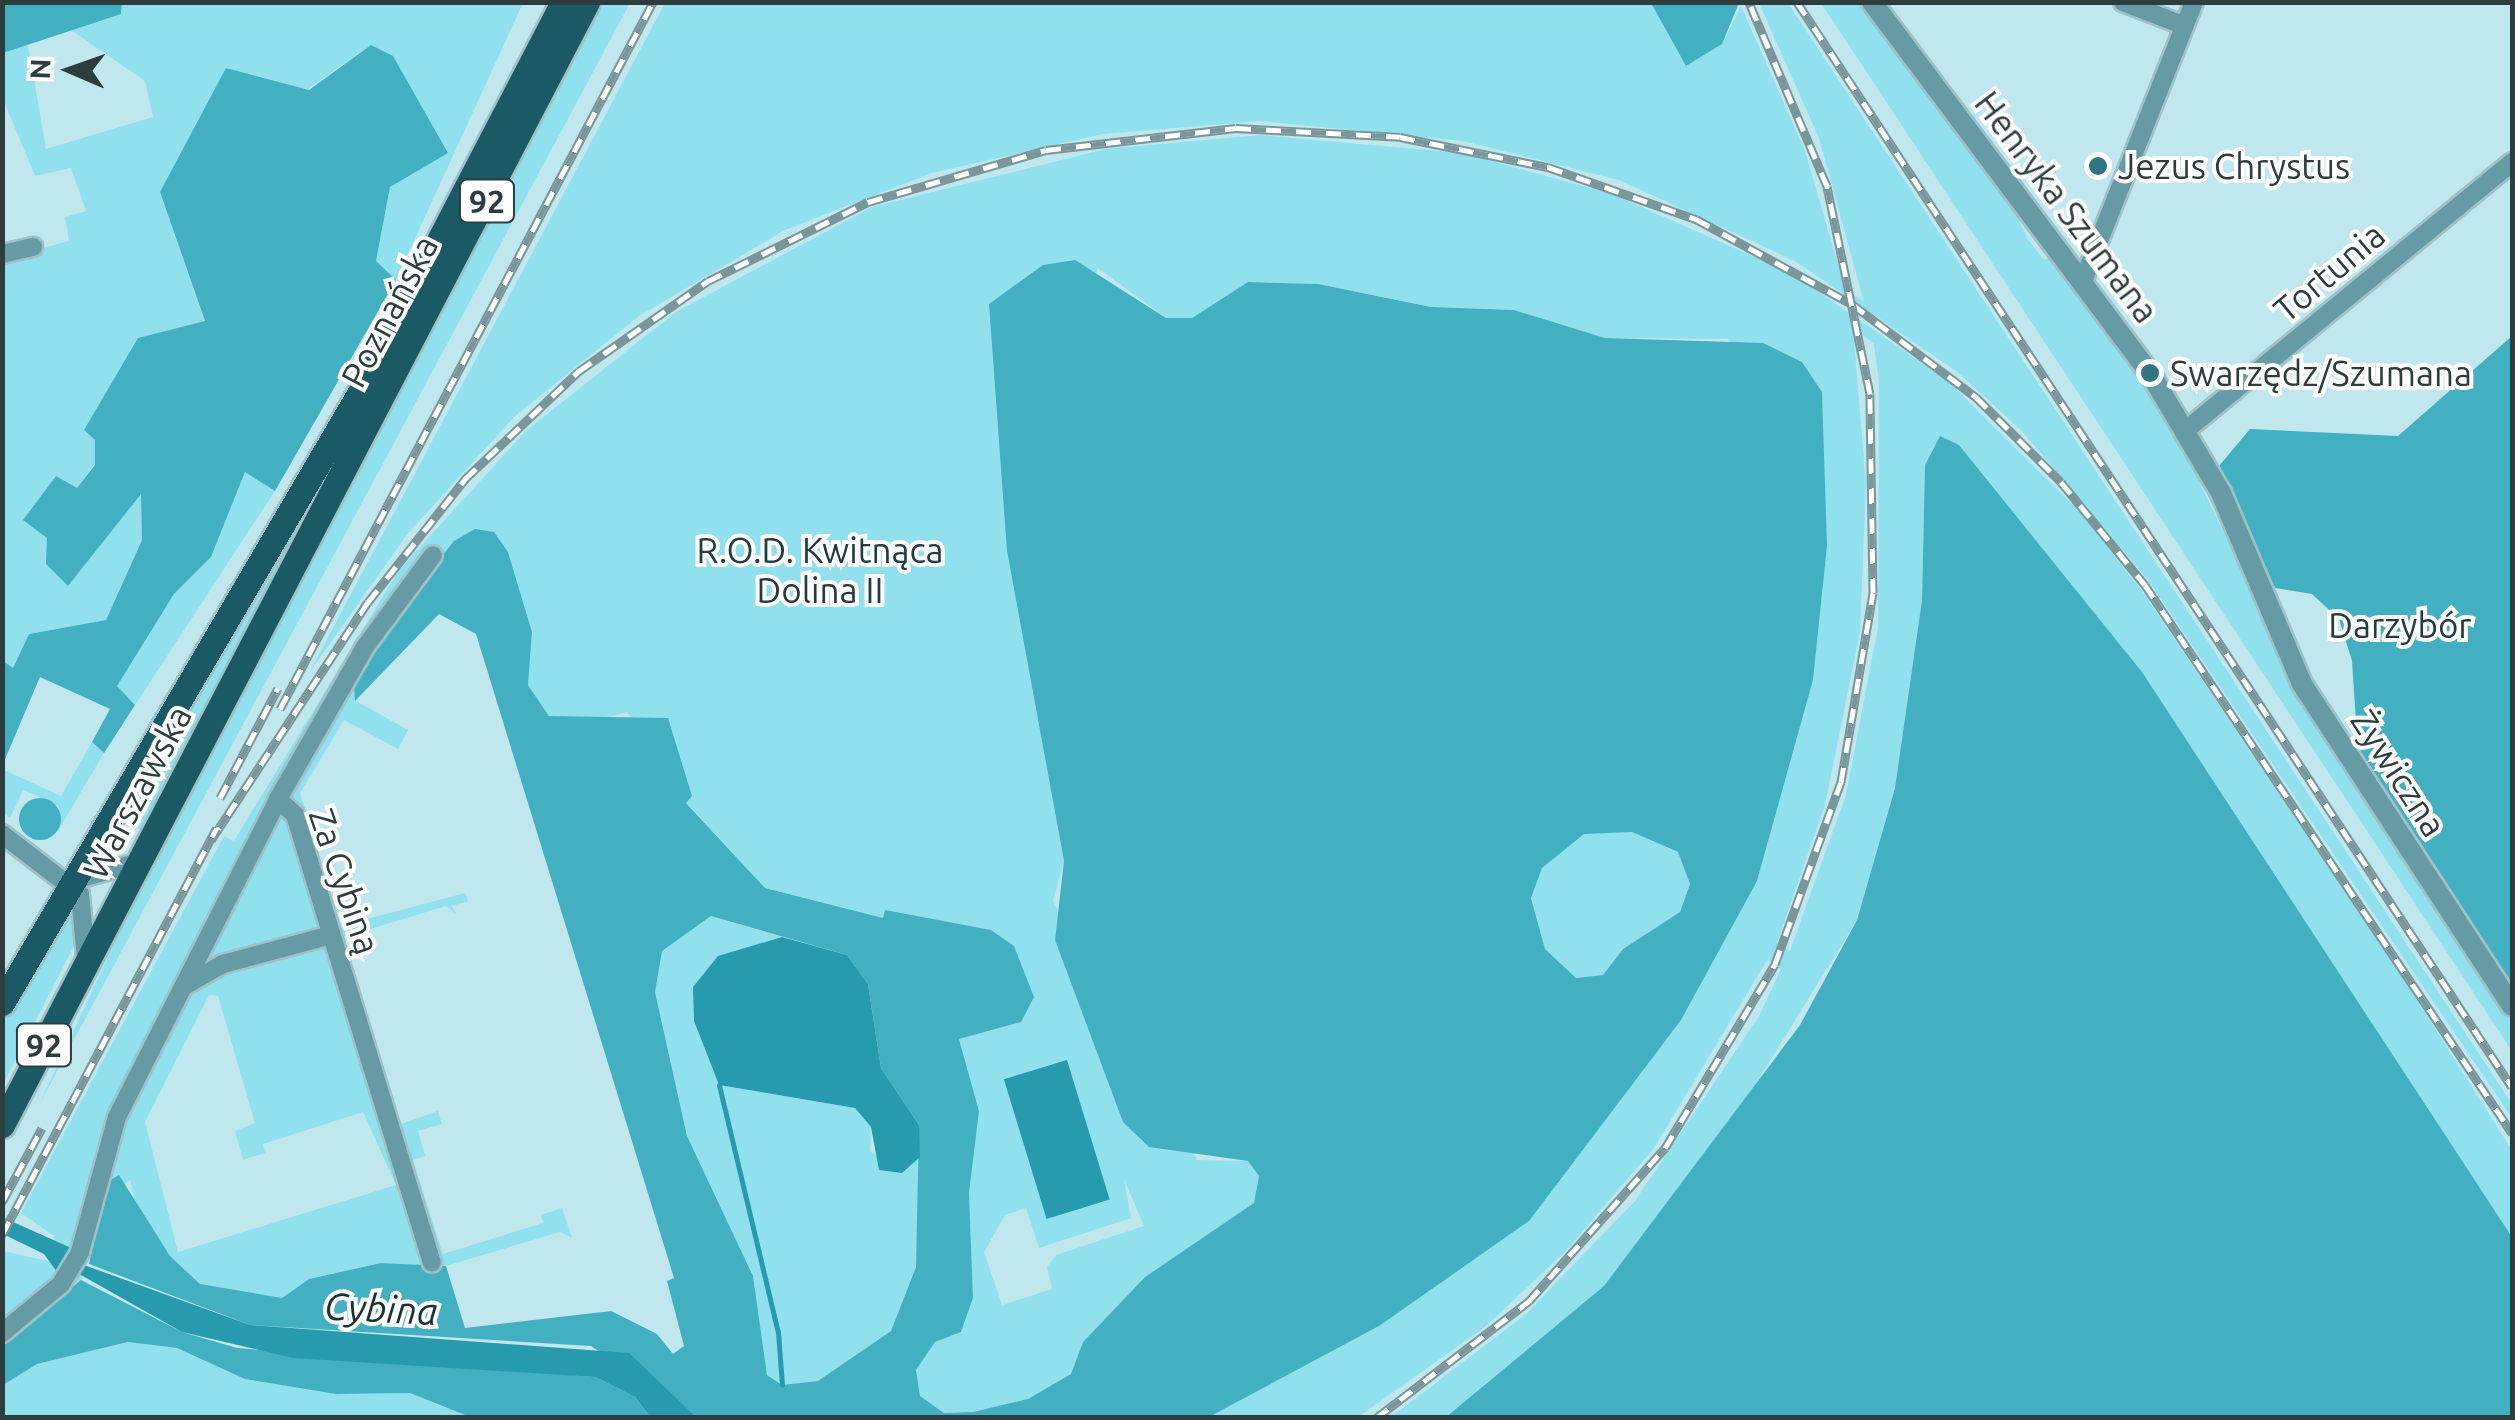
<!DOCTYPE html>
<html>
<head>
<meta charset="utf-8">
<style>
	body { margin:0 }
	#map { position:relative; width:2515px; height:1420px; overflow:hidden; background:#c0e7ee; font-family:Ubuntu,sans-serif }
	div>[style] { position:absolute }
	.green>* { inset:0; background:#91e0ee }
	.forest>* { inset:0; background:#43b0c2 }
	.round { border-radius:50% }
	.water>* { inset:0; background:#279bad; transform-origin:0 0 }
	.stream>* { height:5px; margin:-2.5px; padding:0 2.5px; transform-origin:2.5px; border-radius:2.5px; background:#279bad }
	.roads { filter:drop-shadow(2px 0 #9fc1c8) drop-shadow(-2px 0 #9fc1c8) drop-shadow(0 2px #9fc1c8) drop-shadow(0 -2px #9fc1c8) }
	.minor>* { height:18px; margin:-9px; padding:0 9px; transform-origin:9px; border-radius:9px; background:#669aa4 }
	.tertiary>* { height:20px; margin:-10px; padding:0 10px; transform-origin:10px; border-radius:10px; background:#669aa4 }
	.primary>* { height:25px; margin:-12.5px; padding:0 12.5px; transform-origin:12.5px; border-radius:12.5px; background:#1b5a64 }
	.rail>* { height:9px; margin-top:-4.5px; transform-origin:0; background:repeating-linear-gradient(90deg,#fff 0 15px,#7a969b 0 30px); box-sizing:border-box; border-block:2px solid #7a969b }
	.dots>* { width:28px; height:28px; translate:-50% -50%; box-sizing:border-box; border:5px solid #fff; border-radius:50% }
	span { translate:-50% -50%; white-space:nowrap; text-align:center; line-height:1.15; -webkit-text-stroke:8px #fff; paint-order:stroke }
	.shield-label span { padding:2px 8px; background:#fff; border:2px solid; border-radius:8px; -webkit-text-stroke-width:0 }
	.shield-label { font-size:32px; color:#2c3c3f; font-weight:700 }
	.poi-label { font-size:35px; color:#2c3c3f }
	.left { translate:0 -50%; text-align:left }
	.street-label { font-size:35px; color:#2c3c3f }
	.park-label { font-size:35px; color:#223b3f }
	.water-label { font-size:38px; color:#193135; font-style:italic }
	.frame { position:absolute; inset:0; border:5px solid #2c3c3f; pointer-events:none }
	.north { position:absolute; left:20px; top:20px; width:100px; height:100px; -webkit-text-stroke:8px #fff; paint-order:stroke; rotate:272deg; font-size:28px; font-weight:700; line-height:40px; text-align:center; color:#2c3c3f }
	.north::after { content:''; display:block; margin:auto; width:35px; height:45px; background:#2c3c3f; clip-path:polygon(50% 0,100% 100%,50% 72%,0 100%) }
</style>
</head>
<body>
<div id="map">
	<div class="green">
		<div style="clip-path:polygon(122px 3px,523px 3px,396px 280px,376px 262px,390px 187px,371px 45px,160px 192px,205px 322px,95px 439px,95px 464px,77px 488px,115px 524px,141px 492px,142px 540px,106px 620px,29px 634px,13px 668px,2px 661px,3px 259px,69px 241px,65px 217px,86px 211px,71px 168px,35px 176px,3px 99px,2px 53px,28px 45px,46px 149px,153px 117px,145px 81px,71px 30px,121px 14px)"></div>
		<div style="clip-path:polygon(601px 3px,630px 3px,40px 1103px,162px 841px)"></div>
		<div style="clip-path:polygon(665px 3px,1651px 3px,1686px 66px,1722px 44px,1741px 6px,1805px 151px,1845px 288px,1864px 302px,1819px 138px,1759px 3px,1788px 3px,2512px 1104px,2512px 1118px,2148px 580px,2022px 431px,1956px 371px,1795px 261px,1619px 180px,1463px 141px,1260px 121px,1103px 134px,932px 173px,785px 230px,639px 316px,515px 416px,409px 532px,309px 673px)"></div>
		<div style="clip-path:polygon(1821px 3px,1862px 3px,2009px 198px,2027px 238px,2044px 260px,2053px 256px,2166px 412px,2309px 711px,2512px 1019px,2512px 1051px)"></div>
		<div style="clip-path:polygon(evenodd,1260px 135px,1462px 153px,1612px 194px,1791px 273px,1949px 382px,2080px 512px,2145px 595px,2408px 986px,2512px 1150px,2512px 1237px,2142px 672px,1959px 445px,1940px 436px,1925px 465px,1922px 600px,1895px 788px,1857px 920px,1752px 1090px,1604px 1286px,1446px 1417px,1391px 1417px,1525px 1315px,1635px 1201px,1759px 1016px,1781px 969px,1767px 960px,1654px 1148px,1566px 1251px,1485px 1327px,1358px 1417px,1207px 1417px,1379px 1326px,1757px 881px,1813px 680px,1827px 546px,1728px 339px,1605px 338px,1514px 310px,1431px 307px,1318px 284px,1248px 282px,1192px 318px,1166px 318px,1098px 268px,1007px 551px,1064px 861px,1053px 901px,1197px 1160px,1248px 1161px,1259px 1176px,1255px 1203px,1145px 1277px,1083px 1342px,1071px 1375px,1028px 1399px,973px 1412px,944px 1413px,920px 1396px,916px 1370px,935px 1342px,961px 1332px,973px 1298px,969px 1193px,979px 1111px,959px 1038px,991px 930px,886px 911px,883px 918px,765px 888px,686px 802px,627px 712px,590px 722px,549px 716px,528px 685px,532px 632px,508px 552px,354px 683px,356px 701px,408px 730px,398px 749px,344px 720px,300px 793px,341px 926px,465px 893px,468px 901px,452px 906px,456px 914px,446px 906px,344px 937px,398px 1125px,438px 1111px,442px 1124px,418px 1131px,425px 1156px,413px 1160px,443px 1254px,543px 1223px,541px 1215px,562px 1208px,572px 1238px,560px 1232px,446px 1266px,381px 1263px,309px 1279px,282px 1298px,252px 1298px,200px 1284px,170px 1256px,137px 1212px,130px 1180px,102px 1201px,81px 1280px,3px 1344px,3px 1251px,52px 1262px,54px 1236px,21px 1213px,224px 836px,234px 841px,399px 570px,527px 430px,676px 312px,872px 207px,1105px 149px,1260px 135px,1853px 328px,1874px 344px,1879px 382px,1878px 627px,1846px 795px,1790px 951px,1777px 943px,1825px 805px,1860px 632px,1866px 484px,1853px 328px,1260px 135px,209px 995px,218px 996px,255px 1123px,235px 1131px,243px 1160px,265px 1153px,263px 1144px,363px 1112px,396px 1185px,178px 1252px,145px 1122px,209px 995px,1260px 135px,1124px 1179px,1144px 1226px,1056px 1255px,1047px 1267px,1052px 1289px,1002px 1305px,984px 1252px,1005px 1215px,1026px 1208px,1039px 1248px,1131px 1218px,1124px 1179px)"></div>
		<div style="clip-path:polygon(245px 471px,275px 491px,135px 705px,116px 687px,174px 594px,211px 557px)"></div>
		<div style="clip-path:polygon(325px 474px,330px 477px,144px 832px,118px 817px)"></div>
		<div style="clip-path:polygon(92px 742px,104px 753px,58px 831px,59px 806px,23px 790px,10px 818px,3px 813px,2px 769px,61px 796px)"></div>
		<div style="clip-path:polygon(1632px 832px,1679px 853px,1690px 884px,1680px 912px,1623px 949px,1603px 975px,1576px 978px,1545px 949px,1531px 898px,1542px 868px,1584px 833px)"></div>
		<div style="clip-path:polygon(72px 897px,75px 944px,3px 1084px,3px 1024px)"></div>
		<div style="clip-path:polygon(711px 916px,782px 937px,719px 956px,694px 1021px,719px 1085px,855px 1108px,871px 1127px,870px 1151px,902px 1172px,920px 1157px,916px 1267px,891px 1331px,819px 1381px,782px 1385px,767px 1375px,753px 1276px,687px 1136px,655px 992px,661px 951px)"></div>
		<div style="clip-path:polygon(128px 1342px,177px 1348px,246px 1379px,336px 1394px,410px 1393px,470px 1417px,3px 1417px,2px 1385px,37px 1364px)"></div>
	</div>
	<div class="forest">
		<div style="clip-path:polygon(2px 3px,3px 2px,122px 3px,121px 14px,3px 53px)"></div>
		<div style="clip-path:polygon(1739px 3px,1722px 44px,1686px 66px,1651px 3px)"></div>
		<div style="clip-path:polygon(371px 45px,393px 56px,448px 153px,390px 187px,376px 261px,396px 280px,275px 491px,245px 472px,211px 557px,174px 594px,117px 686px,135px 705px,104px 753px,92px 742px,110px 709px,40px 677px,3px 764px,3px 661px,13px 668px,29px 634px,106px 620px,142px 540px,141px 494px,68px 586px,46px 564px,47px 538px,23px 520px,56px 476px,77px 488px,95px 465px,95px 440px,84px 430px,138px 338px,205px 321px,160px 192px,226px 68px,309px 90px)"></div>
		<div style="clip-path:polygon(evenodd,1075px 260px,1166px 318px,1192px 318px,1248px 282px,1318px 284px,1431px 307px,1514px 310px,1605px 338px,1763px 343px,1802px 362px,1822px 392px,1827px 546px,1813px 680px,1757px 881px,1681px 1020px,1529px 1221px,1379px 1326px,1207px 1418px,696px 1417px,591px 1346px,250px 1325px,89px 1264px,107px 1182px,119px 1175px,170px 1256px,200px 1284px,282px 1298px,309px 1279px,381px 1263px,446px 1266px,465px 1328px,611px 1311px,657px 1334px,673px 1354px,684px 1346px,667px 1281px,674px 1278px,476px 634px,439px 614px,355px 701px,354px 683px,383px 630px,454px 541px,475px 529px,494px 532px,508px 552px,532px 632px,528px 685px,549px 716px,668px 718px,692px 796px,686px 803px,765px 888px,883px 918px,885px 910px,991px 930px,1014px 946px,1034px 997px,1021px 1022px,959px 1039px,979px 1111px,969px 1193px,973px 1298px,961px 1332px,935px 1342px,916px 1370px,920px 1396px,944px 1413px,973px 1412px,1028px 1399px,1071px 1374px,1083px 1342px,1145px 1277px,1254px 1203px,1259px 1176px,1248px 1161px,1149px 1147px,1123px 1122px,1055px 940px,1064px 861px,1007px 551px,989px 304px,1043px 265px,1075px 260px,1632px 832px,1678px 852px,1690px 884px,1680px 912px,1623px 949px,1603px 975px,1576px 978px,1545px 949px,1531px 898px,1542px 868px,1584px 834px,1632px 832px,1075px 260px,711px 916px,847px 955px,868px 984px,881px 1068px,919px 1125px,916px 1267px,891px 1331px,818px 1381px,782px 1385px,767px 1375px,753px 1276px,687px 1136px,655px 992px,662px 951px,711px 916px)"></div>
		<div style="clip-path:polygon(2512px 336px,2512px 990px,2358px 752px,2352px 661px,2339px 619px,2312px 594px,2275px 588px,2219px 466px,2250px 429px,2398px 436px)"></div>
		<div style="clip-path:polygon(1940px 436px,1959px 445px,2142px 672px,2512px 1237px,2512px 1417px,1446px 1417px,1604px 1286px,1800px 1025px,1857px 920px,1895px 788px,1922px 600px,1925px 465px)"></div>
		<div class="round" style="left:19px;top:798px;width:42px;height:42px"></div>
		<div style="clip-path:polygon(81px 1280px,182px 1332px,237px 1348px,595px 1377px,635px 1397px,650px 1417px,470px 1417px,410px 1393px,336px 1394px,245px 1379px,177px 1348px,128px 1342px,37px 1364px,3px 1385px,3px 1344px)"></div>
	</div>
	<div class="water">
		<div style="clip-path:polygon(782px 937px,847px 955px,868px 984px,881px 1068px,919px 1125px,920px 1157px,902px 1173px,879px 1170px,871px 1127px,855px 1108px,719px 1085px,694px 1021px,693px 987px,718px 956px)"></div>
		<div style="left:1067px;top:1060px;width:146px;height:66px;rotate:73deg"></div>
		<div style="clip-path:polygon(2px 1217px,69px 1247px,84px 1265px,250px 1325px,629px 1353px,696px 1417px,650px 1417px,635px 1397px,595px 1377px,293px 1358px,182px 1332px,65px 1266px,57px 1272px,44px 1254px,3px 1234px)"></div>
	</div>
	<div class="stream">
		<div style="left:719px;top:1085px;width:254px;rotate:76.6deg"></div>
		<div style="left:778px;top:1332px;width:53px;rotate:85.7deg"></div>
	</div>
	<div class="roads">
		<div class="minor">
			<div style="left:2123px;top:2px;width:66px;rotate:21.2deg"></div>
			<div style="left:2px;top:254px;width:32px;rotate:-13deg"></div>
			<div style="left:2083px;top:281px;width:300px;rotate:-68.3deg"></div>
			<div style="left:2186px;top:430px;width:422px;rotate:-39.4deg"></div>
			<div style="left:278px;top:799px;width:23px;rotate:43deg"></div>
			<div style="left:295px;top:815px;width:468px;rotate:73deg"></div>
			<div style="left:2px;top:834px;width:98px;rotate:37.6deg"></div>
			<div style="left:80px;top:894px;width:65px;rotate:84.7deg"></div>
			<div style="left:70px;top:881px;width:73px;rotate:-15.2deg"></div>
			<div style="left:186px;top:985px;width:43px;rotate:-29.6deg"></div>
			<div style="left:223px;top:964px;width:112px;rotate:-15deg"></div>
			<div style="left:2px;top:1333px;width:77px;rotate:-39.7deg"></div>
			<div style="left:61px;top:1284px;width:37px;rotate:-59deg"></div>
			<div style="left:80px;top:1252px;width:140px;rotate:-74.7deg"></div>
			<div style="left:117px;top:1117px;width:356px;rotate:-63.1deg"></div>
			<div style="left:278px;top:799px;width:175px;rotate:-60.2deg"></div>
			<div style="left:365px;top:647px;width:114px;rotate:-53.5deg"></div>
		</div>
		<div class="tertiary">
			<div style="left:1872px;top:2px;width:464px;rotate:53.2deg"></div>
			<div style="left:2150px;top:373px;width:139px;rotate:59.4deg"></div>
			<div style="left:2221px;top:493px;width:207px;rotate:67deg"></div>
			<div style="left:2302px;top:684px;width:384px;rotate:56.9deg"></div>
		</div>
		<div class="primary">
			<div style="left:2px;top:1003px;width:708px;rotate:-59.63deg"></div>
			<div style="left:360px;top:392px;width:440px;rotate:-62.5deg"></div>
			<div style="left:2px;top:1125px;width:1266px;rotate:-62.48deg"></div>
		</div>
	</div>
	<div class="rail">
		<div style="left:1797px;top:2px;width:1299px;rotate:56.62deg"></div>
		<div style="left:280px;top:709px;width:799px;rotate:-62.18deg"></div>
		<div style="left:220px;top:798px;width:124px;rotate:-62.2deg"></div>
		<div style="left:211px;top:840px;width:285px;rotate:-56.6deg"></div>
		<div style="left:368px;top:602px;width:157px;rotate:-51.7deg"></div>
		<div style="left:465px;top:479px;width:157px;rotate:-43.5deg"></div>
		<div style="left:579px;top:371px;width:157px;rotate:-34.9deg"></div>
		<div style="left:708px;top:281px;width:178px;rotate:-26.3deg"></div>
		<div style="left:868px;top:202px;width:185px;rotate:-16.3deg"></div>
		<div style="left:1046px;top:150px;width:191px;rotate:-6.6deg"></div>
		<div style="left:1236px;top:128px;width:164px;rotate:3.1deg"></div>
		<div style="left:1400px;top:137px;width:151px;rotate:11.5deg"></div>
		<div style="left:1548px;top:167px;width:157px;rotate:19.4deg"></div>
		<div style="left:1696px;top:219px;width:178px;rotate:28.6deg"></div>
		<div style="left:1852px;top:304px;width:155px;rotate:36.9deg"></div>
		<div style="left:1976px;top:397px;width:120px;rotate:45deg"></div>
		<div style="left:2061px;top:482px;width:133px;rotate:50.8deg"></div>
		<div style="left:2145px;top:585px;width:660px;rotate:56.19deg"></div>
		<div style="left:2px;top:1202px;width:84px;rotate:-61.6deg"></div>
		<div style="left:2px;top:1235px;width:460px;rotate:-62.2deg"></div>
		<div style="left:1376px;top:1418px;width:193px;rotate:-37.4deg"></div>
		<div style="left:1529px;top:1301px;width:205px;rotate:-48.4deg"></div>
		<div style="left:1665px;top:1148px;width:214px;rotate:-59.1deg"></div>
		<div style="left:1775px;top:964px;width:194px;rotate:-70.1deg"></div>
		<div style="left:1841px;top:782px;width:192px;rotate:-80.4deg"></div>
		<div style="left:1873px;top:593px;width:199px;rotate:-90.9deg"></div>
		<div style="left:1870px;top:394px;width:212px;rotate:-101.7deg"></div>
		<div style="left:1827px;top:186px;width:200px;rotate:-113deg"></div>
	</div>
	<div class="dots">
		<div style="left:2098px;top:166px;background:#2f7682"></div>
		<div style="left:2150px;top:373px;background:#2f7682"></div>
	</div>
	<div class="shield-label">
		<span style="left:487px;top:201px">92</span>
		<span style="left:44px;top:1045px">92</span>
	</div>
	<div class="poi-label">
		<span class="left" style="left:2118px;top:166px">Jezus Chrystus</span>
		<span class="left" style="left:2170px;top:373px">Swarzędz/Szumana</span>
	</div>
	<div class="street-label">
		<span style="left:2067px;top:207px;rotate:53deg">Henryka Szumana</span>
		<span style="left:2329px;top:272px;rotate:-40deg">Tortunia</span>
		<span style="left:389px;top:311px;rotate:-62deg">Poznańska</span>
		<span style="left:2399px;top:773px;rotate:57deg">Żywiczna</span>
		<span style="left:137px;top:792px;rotate:-62deg">Warszawska</span>
		<span style="left:345px;top:881px;rotate:71deg">Za Cybiną</span>
	</div>
	<div class="park-label">
		<span style="left:820px;top:570px">R.O.D. Kwitnąca<br>Dolina II</span>
		<span style="left:2400px;top:625px">Darzybór</span>
	</div>
	<div class="water-label">
		<span style="left:381px;top:1309px;rotate:3deg">Cybina</span>
	</div>
	<div class="frame"></div>
	<div class="north">N</div>
</div>
</body>
</html>
